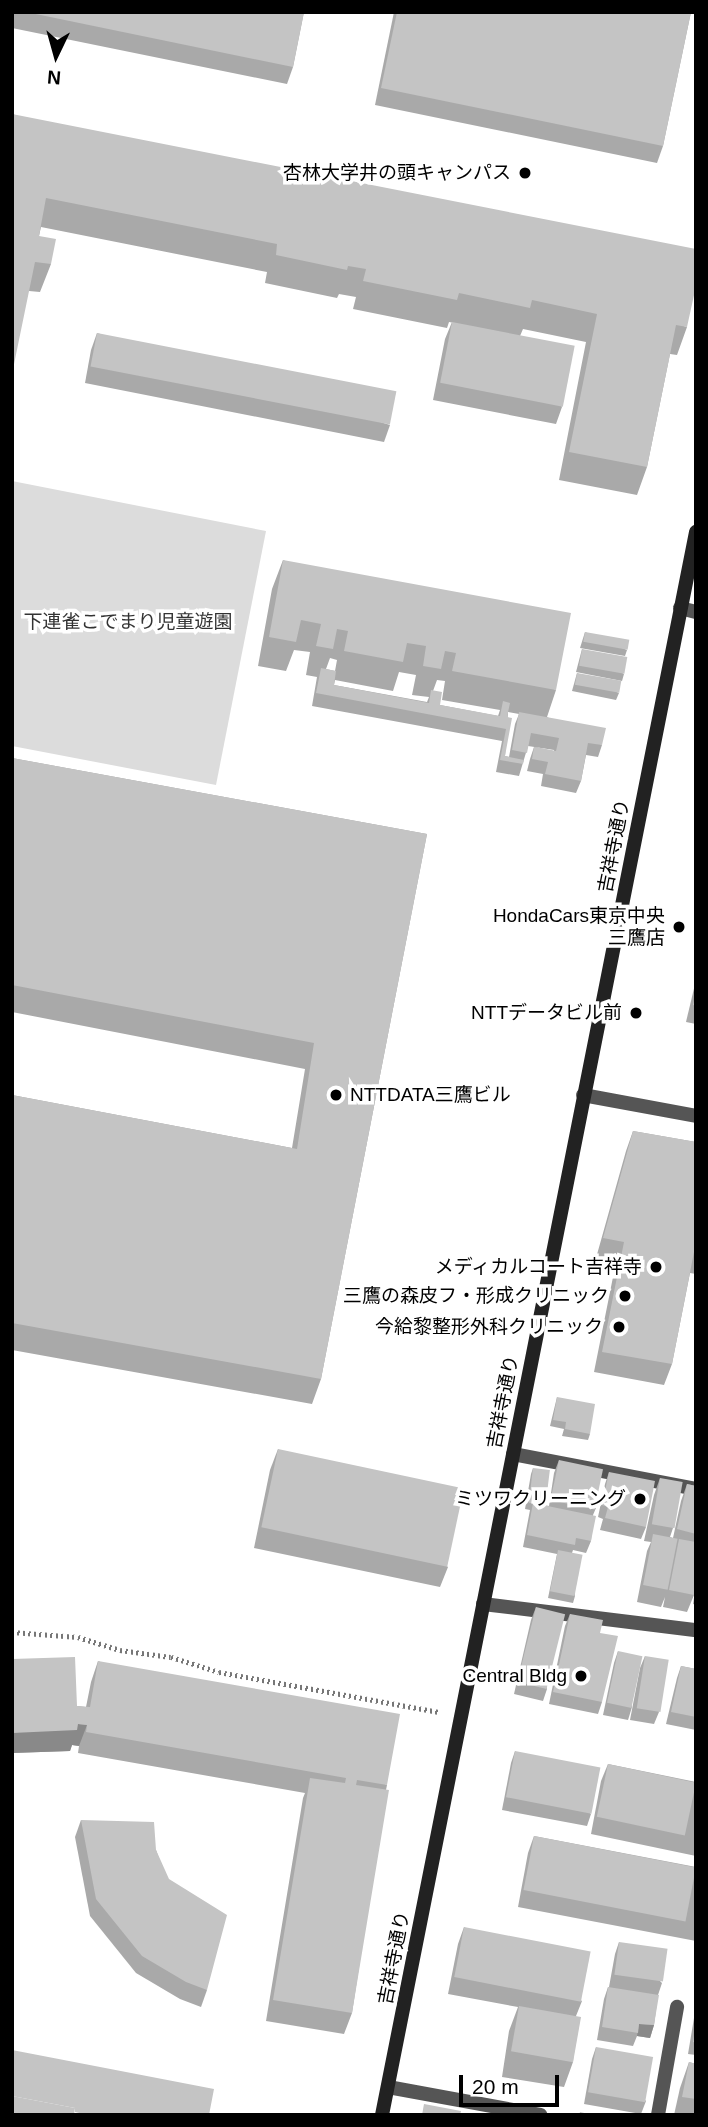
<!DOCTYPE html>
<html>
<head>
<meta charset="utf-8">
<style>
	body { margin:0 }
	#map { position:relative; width:708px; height:2127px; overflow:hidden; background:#fff; font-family:Arial,"Noto Sans JP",sans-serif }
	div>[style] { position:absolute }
	.green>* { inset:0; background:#dcdcdc }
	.path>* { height:4.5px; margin-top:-2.25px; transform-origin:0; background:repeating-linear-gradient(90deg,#777 0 2px,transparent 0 5.5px) }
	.service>* { height:14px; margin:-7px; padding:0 7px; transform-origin:7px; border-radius:7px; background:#555 }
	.minor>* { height:14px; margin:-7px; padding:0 7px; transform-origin:7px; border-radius:7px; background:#555 }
	.tertiary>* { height:14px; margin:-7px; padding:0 7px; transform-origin:7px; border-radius:7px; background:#555 }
	.secondary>* { height:14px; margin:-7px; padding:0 7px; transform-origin:7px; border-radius:7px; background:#222 }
	.wall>* { inset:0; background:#a9a9a9 }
	.shaded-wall>* { inset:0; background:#898989 }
	.building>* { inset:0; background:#c4c4c4; transform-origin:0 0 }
	.dots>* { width:19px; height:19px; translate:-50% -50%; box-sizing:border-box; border:4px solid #fff; border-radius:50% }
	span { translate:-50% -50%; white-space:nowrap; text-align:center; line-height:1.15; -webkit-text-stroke:7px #fff; paint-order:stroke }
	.poi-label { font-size:19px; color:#000 }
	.right { translate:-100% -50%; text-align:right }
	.left { translate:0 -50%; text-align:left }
	.park-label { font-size:19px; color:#333 }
	.street-label { font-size:19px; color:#000 }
	.frame { position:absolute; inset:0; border:14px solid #000; pointer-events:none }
	.north { position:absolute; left:21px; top:21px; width:70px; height:70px; -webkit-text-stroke:5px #fff; paint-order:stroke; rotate:185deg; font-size:19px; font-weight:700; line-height:28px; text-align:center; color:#000 }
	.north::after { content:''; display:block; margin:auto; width:24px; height:32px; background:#000; clip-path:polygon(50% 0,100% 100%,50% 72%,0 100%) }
	.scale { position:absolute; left:459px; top:2075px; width:100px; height:32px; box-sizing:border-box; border:4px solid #000; border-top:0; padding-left:9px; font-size:21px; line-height:24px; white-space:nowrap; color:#000; -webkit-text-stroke:5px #fff; paint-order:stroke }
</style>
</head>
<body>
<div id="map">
	<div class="green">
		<div style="clip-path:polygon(12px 481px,266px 531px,216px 785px,12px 746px)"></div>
	</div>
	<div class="path">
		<div style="left:12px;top:1632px;width:66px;rotate:4.3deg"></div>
		<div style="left:78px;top:1637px;width:44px;rotate:17.2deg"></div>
		<div style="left:120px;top:1650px;width:51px;rotate:7.8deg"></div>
		<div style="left:171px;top:1657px;width:50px;rotate:17.4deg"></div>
		<div style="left:219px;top:1672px;width:225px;rotate:10.3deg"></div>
	</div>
	<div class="service">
		<div style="left:513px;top:1454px;width:186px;rotate:10.8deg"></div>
		<div style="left:483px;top:1604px;width:215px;rotate:7deg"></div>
		<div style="left:658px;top:2115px;width:110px;rotate:-80deg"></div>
	</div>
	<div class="minor">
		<div style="left:583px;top:1095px;width:115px;rotate:10.5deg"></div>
		<div style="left:388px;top:2087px;width:155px;rotate:10.4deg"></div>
	</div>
	<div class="tertiary">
		<div style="left:680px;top:608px;width:16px;rotate:14deg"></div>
	</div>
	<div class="secondary">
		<div style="left:382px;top:2115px;width:1614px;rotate:-78.78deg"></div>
	</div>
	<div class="wall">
		<div style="clip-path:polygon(12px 12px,304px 12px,293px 67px,287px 84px,12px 28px)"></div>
		<div style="clip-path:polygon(394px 12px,691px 12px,663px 146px,657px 163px,375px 105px)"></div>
		<div style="clip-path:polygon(12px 114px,687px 327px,677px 355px,670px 354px,647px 467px,637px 495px,559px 480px,586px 342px,523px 329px,520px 336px,562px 407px,556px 424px,433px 400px,445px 339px,452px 322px,492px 330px,449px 322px,447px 328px,353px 309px,356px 297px,339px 294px,337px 298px,265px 283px,267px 272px,41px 227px,39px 236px,51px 264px,40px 292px,29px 291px)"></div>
		<div style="clip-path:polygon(97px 333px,390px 425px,384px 442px,85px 383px,91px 350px)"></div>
		<div style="clip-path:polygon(evenodd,283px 560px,556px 690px,547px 717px,602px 745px,598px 757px,586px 755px,581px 781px,576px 793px,541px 786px,543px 774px,527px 771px,530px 759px,534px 747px,554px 751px,554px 750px,528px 746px,519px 776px,496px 772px,502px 741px,312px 706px,317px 677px,306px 675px,310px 652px,294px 650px,286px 671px,258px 666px,272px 589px,283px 560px,330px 658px,337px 660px,335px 671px,326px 669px,330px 658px,283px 560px,399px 672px,416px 675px,412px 695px,429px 697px,427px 702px,334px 685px,335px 680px,393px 691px,399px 672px,283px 560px,437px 680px,445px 681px,442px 700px,500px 710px,498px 716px,440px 705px,433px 691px,437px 680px,283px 560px,508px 712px,519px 714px,515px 724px,509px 757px,505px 756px,508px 712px)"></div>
		<div style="clip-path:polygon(585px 632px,627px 650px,625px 656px,580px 648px)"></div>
		<div style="clip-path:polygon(582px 649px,624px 674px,622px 681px,576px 672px)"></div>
		<div style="clip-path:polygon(577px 673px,619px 693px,616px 700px,572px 691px)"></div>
		<div style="clip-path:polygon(12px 758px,427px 834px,321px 1379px,312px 1404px,12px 1350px,12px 1095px,292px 1148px,305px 1069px,12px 1012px)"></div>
		<div style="clip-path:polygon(696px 980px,696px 1024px,686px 1022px)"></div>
		<div style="clip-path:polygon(633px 1131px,696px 1142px,696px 1274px,690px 1273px,672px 1364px,664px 1385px,594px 1372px,616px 1262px,596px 1258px,626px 1151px)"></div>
		<div style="clip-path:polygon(557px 1397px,590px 1434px,588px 1440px,562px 1436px,564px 1429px,550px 1426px)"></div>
		<div style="clip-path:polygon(278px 1449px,448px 1567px,440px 1587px,254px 1548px,270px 1470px)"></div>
		<div style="clip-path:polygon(559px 1460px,596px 1508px,593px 1515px,591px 1541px,586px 1553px,573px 1550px,572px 1553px,575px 1596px,573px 1603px,548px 1598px,557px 1554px,523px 1547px,530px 1510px,525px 1509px,531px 1474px,533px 1468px,544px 1505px,549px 1506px,554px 1473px)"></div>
		<div style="clip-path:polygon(609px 1472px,646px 1527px,641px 1539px,600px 1530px,603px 1519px,598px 1517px,605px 1484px)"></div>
		<div style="clip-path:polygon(660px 1478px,673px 1528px,670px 1537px,673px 1538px,681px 1501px,687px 1484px,696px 1486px,696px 1584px,694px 1595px,687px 1612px,663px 1607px,665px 1597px,661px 1607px,637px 1602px,647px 1551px,651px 1542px,644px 1541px,654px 1495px)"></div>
		<div style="clip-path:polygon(696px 1586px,696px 1605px,693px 1604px)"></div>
		<div style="clip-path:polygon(536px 1607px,547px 1689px,543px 1701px,514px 1694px,531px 1620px)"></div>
		<div style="clip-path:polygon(570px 1614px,600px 1633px,602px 1702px,598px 1714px,549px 1704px,565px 1626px)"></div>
		<div style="clip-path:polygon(618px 1651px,632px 1707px,628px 1720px,603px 1715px,614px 1663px)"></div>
		<div style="clip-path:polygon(645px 1656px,659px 1712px,654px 1724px,630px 1720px,640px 1668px)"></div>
		<div style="clip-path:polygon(12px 1659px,77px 1706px,86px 1707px,91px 1682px,98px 1661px,387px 1785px,386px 1790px,352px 2013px,344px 2034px,266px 2021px,303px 1798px,305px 1793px,78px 1753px,79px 1746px,72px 1745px,70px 1751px,12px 1753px)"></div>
		<div style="clip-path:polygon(681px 1666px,696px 1669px,696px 1730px,666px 1724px,677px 1678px)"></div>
		<div style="clip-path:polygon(515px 1751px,591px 1814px,587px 1826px,502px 1810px,511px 1763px)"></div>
		<div style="clip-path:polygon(608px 1764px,696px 1782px,696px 1856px,591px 1834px,601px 1781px)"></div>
		<div style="clip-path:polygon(81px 1820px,156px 1850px,207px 1990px,201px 2007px,180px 1999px,136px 1973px,90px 1916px,75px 1837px)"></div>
		<div style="clip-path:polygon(534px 1836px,696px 1867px,696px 1941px,518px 1907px,528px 1853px)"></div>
		<div style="clip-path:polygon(464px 1927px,582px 2001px,576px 2016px,573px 2062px,564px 2087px,502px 2077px,509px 2031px,518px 2007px,448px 1994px,458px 1944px)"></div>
		<div style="clip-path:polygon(619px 1942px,662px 1983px,658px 1995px,654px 2025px,650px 2038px,637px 2036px,633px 2046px,597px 2040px,604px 1999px,608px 1987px,609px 1987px,615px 1954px)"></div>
		<div style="clip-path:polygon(696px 2012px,696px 2055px,688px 2054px,694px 2018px)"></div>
		<div style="clip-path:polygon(596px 2047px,646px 2101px,641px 2114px,584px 2104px,592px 2059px)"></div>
		<div style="clip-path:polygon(689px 2062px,696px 2064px,696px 2115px,674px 2115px,680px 2088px)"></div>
	</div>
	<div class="shaded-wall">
		<div style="clip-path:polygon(78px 1724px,87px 1725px,79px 1746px,72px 1745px,70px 1751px,12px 1753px,12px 1733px)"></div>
		<div style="clip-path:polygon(639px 2024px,654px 2025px,650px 2038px,637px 2036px)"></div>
	</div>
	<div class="building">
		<div style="clip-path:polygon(26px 12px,304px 12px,293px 67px)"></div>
		<div style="clip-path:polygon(397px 12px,691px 12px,663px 146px,381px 88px)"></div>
		<div style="clip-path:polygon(12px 114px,696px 249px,696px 286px,687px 327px,676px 325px,647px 467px,569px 452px,597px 314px,532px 300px,530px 308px,459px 293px,457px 300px,363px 281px,366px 269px,348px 266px,347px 270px,276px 255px,277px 244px,46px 198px,39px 236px,56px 239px,51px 264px,35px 262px,12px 374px)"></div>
		<div style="left:452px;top:322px;width:125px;height:62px;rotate:11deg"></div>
		<div style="left:97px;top:333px;width:305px;height:34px;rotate:11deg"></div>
		<div style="clip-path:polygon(283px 560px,571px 613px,556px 690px,452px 671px,456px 653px,445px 651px,441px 669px,423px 666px,426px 646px,407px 643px,403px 662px,344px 651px,348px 631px,337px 629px,333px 649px,316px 646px,321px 624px,301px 620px,296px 642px,269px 637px)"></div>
		<div style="left:585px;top:632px;width:45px;height:10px;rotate:10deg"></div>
		<div style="left:582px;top:649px;width:46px;height:17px;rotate:10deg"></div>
		<div style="clip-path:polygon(321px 668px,336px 671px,334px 685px,429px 703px,431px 690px,442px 692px,440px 705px,500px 716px,503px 701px,510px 703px,507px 717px,512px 718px,505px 756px,524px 760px,523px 764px,500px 760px,506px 729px,316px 693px)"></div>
		<div style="left:577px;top:673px;width:45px;height:12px;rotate:10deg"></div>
		<div style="clip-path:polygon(519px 712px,606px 728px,602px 745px,588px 743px,581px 781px,545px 774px,548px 762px,532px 759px,534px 747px,556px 751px,559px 738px,531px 733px,527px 753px,512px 750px)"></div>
		<div style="clip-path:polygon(12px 758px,427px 834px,321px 1379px,12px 1323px,12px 1095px,297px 1149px,314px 1043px,12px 985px)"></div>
		<div style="clip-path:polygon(696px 991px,696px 1006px,693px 1005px)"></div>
		<div style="clip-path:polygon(633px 1131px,696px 1142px,696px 1252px,694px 1252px,672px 1364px,602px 1352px,624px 1242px,603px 1238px)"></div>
		<div style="clip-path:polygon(557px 1397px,595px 1404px,590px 1434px,565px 1429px,566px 1422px,553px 1420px)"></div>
		<div style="left:278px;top:1449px;width:190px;height:80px;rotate:12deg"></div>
		<div style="left:559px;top:1460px;width:45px;height:41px;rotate:12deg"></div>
		<div style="left:533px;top:1468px;width:17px;height:35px;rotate:7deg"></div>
		<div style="clip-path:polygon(609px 1472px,655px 1481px,646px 1527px,605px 1518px,608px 1507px,602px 1505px)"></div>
		<div style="left:660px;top:1478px;width:23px;height:47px;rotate:10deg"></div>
		<div style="clip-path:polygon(687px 1484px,696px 1486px,696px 1534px,677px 1529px)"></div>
		<div style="clip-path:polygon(533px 1503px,596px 1516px,591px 1541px,576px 1538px,575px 1545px,527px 1535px)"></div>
		<div style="left:653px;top:1534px;width:25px;height:52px;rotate:11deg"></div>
		<div style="clip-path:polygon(679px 1539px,696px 1542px,696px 1584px,694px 1595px,669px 1590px)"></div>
		<div style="left:558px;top:1550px;width:25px;height:42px;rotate:11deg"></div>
		<div style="left:536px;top:1607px;width:30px;height:77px;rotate:14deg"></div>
		<div style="clip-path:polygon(570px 1614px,603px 1620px,600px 1633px,618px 1636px,602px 1702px,553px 1692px)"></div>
		<div style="left:618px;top:1651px;width:25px;height:53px;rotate:12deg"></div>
		<div style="left:645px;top:1656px;width:24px;height:53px;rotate:9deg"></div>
		<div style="clip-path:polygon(75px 1657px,77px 1706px,90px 1707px,98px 1661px,400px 1714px,387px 1785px,357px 1780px,356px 1785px,389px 1790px,352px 2013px,273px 2000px,310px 1778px,345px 1783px,346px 1778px,86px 1732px,87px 1725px,78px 1724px,77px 1730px,12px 1733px,12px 1659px)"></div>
		<div style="clip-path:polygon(681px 1666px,696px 1669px,696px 1717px,671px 1712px)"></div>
		<div style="left:515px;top:1751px;width:87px;height:47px;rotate:11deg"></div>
		<div style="left:608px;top:1764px;width:90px;height:54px;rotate:12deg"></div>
		<div style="clip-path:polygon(81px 1820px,154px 1822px,156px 1850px,169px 1879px,227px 1915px,207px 1990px,186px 1982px,142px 1956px,96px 1899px)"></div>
		<div style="left:534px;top:1836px;width:165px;height:55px;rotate:11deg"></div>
		<div style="left:464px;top:1927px;width:129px;height:51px;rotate:11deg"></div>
		<div style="left:619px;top:1942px;width:49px;height:33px;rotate:8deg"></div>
		<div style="clip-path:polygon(608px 1987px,659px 1995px,654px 2025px,639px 2024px,638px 2033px,602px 2027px)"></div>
		<div style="left:519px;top:2006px;width:63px;height:46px;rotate:10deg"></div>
		<div style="clip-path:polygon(696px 2022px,696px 2043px,693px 2042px)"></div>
		<div style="left:596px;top:2047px;width:58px;height:46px;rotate:10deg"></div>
		<div style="clip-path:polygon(12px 2050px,214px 2089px,209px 2115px,88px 2115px,75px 2112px,75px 2108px,12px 2096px)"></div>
		<div style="clip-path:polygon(689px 2062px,696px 2064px,696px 2099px,682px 2097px)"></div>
		<div style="clip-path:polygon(12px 2096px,75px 2108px,74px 2115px,12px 2115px)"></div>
		<div style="clip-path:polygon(424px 2104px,461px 2111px,460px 2115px,422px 2115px)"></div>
		<div style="clip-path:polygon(580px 2112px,593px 2115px,579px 2115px)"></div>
	</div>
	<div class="dots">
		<div style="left:525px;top:173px;background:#000"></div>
		<div style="left:679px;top:927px;background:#000"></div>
		<div style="left:636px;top:1013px;background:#000"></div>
		<div style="left:336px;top:1095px;background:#000"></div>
		<div style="left:656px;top:1267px;background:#000"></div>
		<div style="left:625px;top:1296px;background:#000"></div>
		<div style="left:619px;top:1327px;background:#000"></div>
		<div style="left:640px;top:1499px;background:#000"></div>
		<div style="left:581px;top:1676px;background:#000"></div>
	</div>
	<div class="poi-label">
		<span class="right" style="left:511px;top:173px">杏林大学井の頭キャンパス</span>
		<span class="right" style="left:665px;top:927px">HondaCars東京中央<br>三鷹店</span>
		<span class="right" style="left:622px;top:1013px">NTTデータビル前</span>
		<span class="left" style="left:350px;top:1095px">NTTDATA三鷹ビル</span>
		<span class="right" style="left:642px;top:1267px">メディカルコート吉祥寺</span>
		<span class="right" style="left:609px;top:1296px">三鷹の森皮フ・形成クリニック</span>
		<span class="right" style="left:603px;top:1327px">今給黎整形外科クリニック</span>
		<span class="right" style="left:626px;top:1499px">ミツワクリーニング</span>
		<span class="right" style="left:567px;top:1676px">Central Bldg</span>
	</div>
	<div class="park-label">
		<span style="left:128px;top:622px">下連雀こでまり児童遊園</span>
	</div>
	<div class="street-label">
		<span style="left:614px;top:846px;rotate:-79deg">吉祥寺通り</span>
		<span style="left:503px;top:1402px;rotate:-79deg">吉祥寺通り</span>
		<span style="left:394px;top:1958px;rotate:-79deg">吉祥寺通り</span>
	</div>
	<div class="frame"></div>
	<div class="north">N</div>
	<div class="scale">20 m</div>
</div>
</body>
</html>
